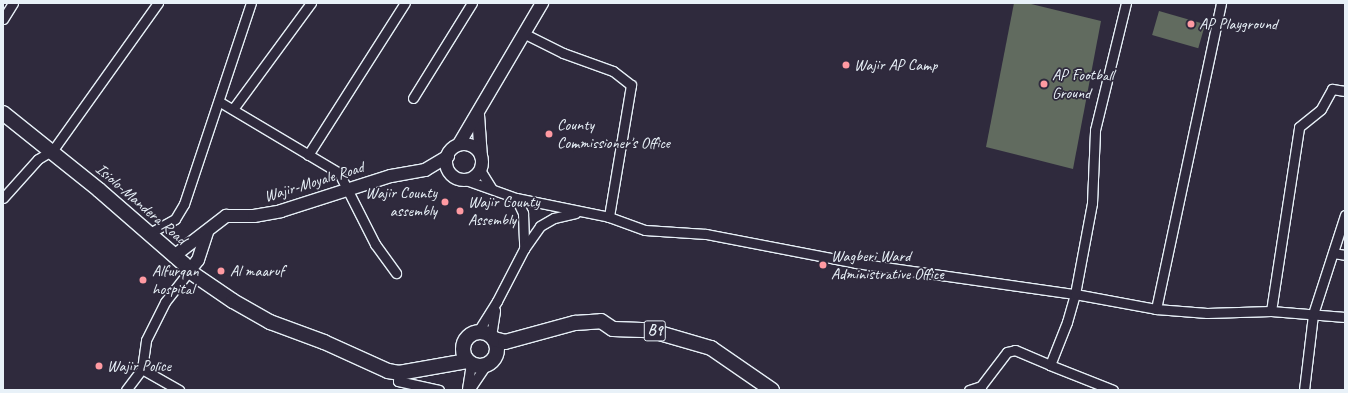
<!DOCTYPE html>
<html>
<head>
<meta charset="utf-8">
<style>
	body { margin:0 }
	#map { position:relative; width:1348px; height:393px; overflow:hidden; background:#2f2a3d; font-family:Caveat,sans-serif }
	div>[style] { position:absolute }
	.green>* { inset:0; background:#616b5f; transform-origin:0 0 }
	.roads { filter:drop-shadow(1px 0 #e8f1f8) drop-shadow(-1px 0 #e8f1f8) drop-shadow(0 1px #e8f1f8) drop-shadow(0 -1px #e8f1f8) }
	.minor>* { height:9px; margin:-4.5px; padding:0 4.5px; transform-origin:4.5px; border-radius:4.5px; background:#2f2a3d }
	.major>* { height:12px; margin:-6px; padding:0 6px; transform-origin:6px; border-radius:6px; background:#2f2a3d }
	.major>.ring { margin:-6px; padding:0; box-sizing:content-box; background:none; border:12px solid #2f2a3d; border-radius:50% }
	.highway>* { height:14px; margin:-7px; padding:0 7px; transform-origin:7px; border-radius:7px; background:#2f2a3d }
	.highway>.ring { margin:-7px; padding:0; box-sizing:content-box; background:none; border:14px solid #2f2a3d; border-radius:50% }
	.dots>* { width:11px; height:11px; translate:-50% -50%; box-sizing:border-box; border:2px solid #2f2a3d; border-radius:50% }
	span { translate:-50% -50%; white-space:nowrap; text-align:center; line-height:1.15; -webkit-text-stroke:3.5px #2f2a3d; paint-order:stroke }
	.shield-label span { padding:1px 3px; background:#2f2a3d; border:1px solid; border-radius:3px; -webkit-text-stroke-width:0 }
	.shield-label { font-size:15px; color:#e8f1f8; font-weight:700 }
	.poi-label { font-size:16px; color:#e8f1f8 }
	.left { translate:0 -50%; text-align:left }
	.right { translate:-100% -50%; text-align:right }
	.street-label { font-size:16px; color:#e8f1f8 }
	.frame { position:absolute; inset:0; border:4px solid #e8f1f8; pointer-events:none }
</style>
</head>
<body>
<div id="map">
	<div class="green">
		<div style="clip-path:polygon(1014px 3px,1027px 3px,1101px 21px,1073px 169px,986px 147px)"></div>
		<div style="left:1159px;top:11px;width:48px;height:25px;rotate:16deg"></div>
	</div>
	<div class="roads">
		<div class="minor">
			<div style="left:3px;top:19px;width:19px;rotate:-58deg"></div>
			<div style="left:525px;top:34px;width:42px;rotate:26.6deg"></div>
			<div style="left:563px;top:53px;width:53px;rotate:19.8deg"></div>
			<div style="left:613px;top:71px;width:23px;rotate:38deg"></div>
			<div style="left:631px;top:85px;width:134px;rotate:99.5deg"></div>
			<div style="left:413px;top:98px;width:112px;rotate:-58.2deg"></div>
			<div style="left:220px;top:102px;width:139px;rotate:30.8deg"></div>
			<div style="left:339px;top:173px;width:80px;rotate:63.1deg"></div>
			<div style="left:375px;top:244px;width:36px;rotate:54deg"></div>
			<div style="left:233px;top:109px;width:132px;rotate:-53.7deg"></div>
			<div style="left:308px;top:155px;width:180px;rotate:-57.5deg"></div>
			<div style="left:480px;top:170px;width:22px;rotate:58deg"></div>
			<div style="left:463px;top:179px;width:56px;rotate:19.7deg"></div>
			<div style="left:516px;top:198px;width:95px;rotate:11.5deg"></div>
			<div style="left:609px;top:217px;width:38px;rotate:20deg"></div>
			<div style="left:645px;top:230px;width:61px;rotate:3.8deg"></div>
			<div style="left:706px;top:234px;width:153px;rotate:10.9deg"></div>
			<div style="left:856px;top:263px;width:221px;rotate:8.1deg"></div>
			<div style="left:1075px;top:294px;width:82px;rotate:10.5deg"></div>
			<div style="left:1156px;top:309px;width:51px;rotate:4.5deg"></div>
			<div style="left:1207px;top:313px;width:64px;rotate:-1.8deg"></div>
			<div style="left:1271px;top:311px;width:74px;rotate:4.6deg"></div>
			<div style="left:3px;top:198px;width:52px;rotate:-48.1deg"></div>
			<div style="left:38px;top:159px;width:17px;rotate:-31deg"></div>
			<div style="left:53px;top:150px;width:181px;rotate:-54.5deg"></div>
			<div style="left:516px;top:198px;width:17px;rotate:65deg"></div>
			<div style="left:523px;top:213px;width:36px;rotate:88deg"></div>
			<div style="left:148px;top:234px;width:31px;rotate:-29deg"></div>
			<div style="left:175px;top:219px;width:17px;rotate:-59deg"></div>
			<div style="left:184px;top:204px;width:212px;rotate:-71.6deg"></div>
			<div style="left:1333px;top:253px;width:12px;rotate:9deg"></div>
			<div style="left:1156px;top:309px;width:313px;rotate:-78deg"></div>
			<div style="left:1271px;top:311px;width:186px;rotate:-81.3deg"></div>
			<div style="left:1299px;top:127px;width:28px;rotate:-39deg"></div>
			<div style="left:1321px;top:109px;width:23px;rotate:-61deg"></div>
			<div style="left:1332px;top:89px;width:13px;rotate:9deg"></div>
			<div style="left:477px;top:333px;width:38px;rotate:-58deg"></div>
			<div style="left:497px;top:301px;width:59px;rotate:-62.6deg"></div>
			<div style="left:524px;top:249px;width:28px;rotate:-55deg"></div>
			<div style="left:540px;top:226px;width:16px;rotate:-30deg"></div>
			<div style="left:554px;top:218px;width:22px;rotate:-13deg"></div>
			<div style="left:491px;top:336px;width:26px;rotate:-81deg"></div>
			<div style="left:142px;top:369px;width:43px;rotate:29.6deg"></div>
			<div style="left:399px;top:373px;width:8px;rotate:97deg"></div>
			<div style="left:398px;top:381px;width:42px;rotate:12.4deg"></div>
			<div style="left:467px;top:389px;width:25px;rotate:-81deg"></div>
			<div style="left:126px;top:390px;width:26px;rotate:-53deg"></div>
			<div style="left:142px;top:369px;width:29px;rotate:-82deg"></div>
			<div style="left:146px;top:340px;width:42px;rotate:-63.4deg"></div>
			<div style="left:165px;top:302px;width:39px;rotate:-52deg"></div>
			<div style="left:469px;top:390px;width:29px;rotate:-56deg"></div>
			<div style="left:969px;top:390px;width:13px;rotate:-18deg"></div>
			<div style="left:981px;top:386px;width:43px;rotate:-52.6deg"></div>
			<div style="left:1007px;top:352px;width:8px;rotate:-14deg"></div>
			<div style="left:1015px;top:350px;width:38px;rotate:23deg"></div>
			<div style="left:1113px;top:390px;width:68px;rotate:-158.4deg"></div>
			<div style="left:1050px;top:365px;width:46px;rotate:-68.4deg"></div>
			<div style="left:1067px;top:322px;width:29px;rotate:-74deg"></div>
			<div style="left:1075px;top:294px;width:93px;rotate:-79.4deg"></div>
			<div style="left:1092px;top:203px;width:73px;rotate:-87.6deg"></div>
			<div style="left:1095px;top:130px;width:131px;rotate:-76.3deg"></div>
			<div style="left:1304px;top:390px;width:77px;rotate:-83.2deg"></div>
			<div style="left:1313px;top:314px;width:104px;rotate:-72.1deg"></div>
		</div>
		<div class="major">
			<div style="left:478px;top:115px;width:39px;rotate:86deg"></div>
			<div style="left:459px;top:144px;width:164px;rotate:-59.5deg"></div>
			<div class="ring" style="left:446px;top:144px;width:24px;height:24px"></div>
			<div style="left:174px;top:256px;width:66px;rotate:-37.6deg"></div>
			<div style="left:226px;top:216px;width:28px"></div>
			<div style="left:254px;top:216px;width:27px;rotate:-10deg"></div>
			<div style="left:281px;top:211px;width:115px;rotate:-17.7deg"></div>
			<div style="left:391px;top:176px;width:35px;rotate:-10deg"></div>
			<div style="left:425px;top:170px;width:27px;rotate:-31deg"></div>
			<div style="left:189px;top:271px;width:14px;rotate:-51deg"></div>
			<div style="left:198px;top:260px;width:29px;rotate:-72deg"></div>
		</div>
		<div class="highway">
			<div style="left:3px;top:113px;width:123px;rotate:38.7deg"></div>
			<div style="left:99px;top:190px;width:113px;rotate:41deg"></div>
			<div style="left:184px;top:264px;width:9px;rotate:54deg"></div>
			<div style="left:189px;top:271px;width:53px;rotate:34.3deg"></div>
			<div style="left:233px;top:301px;width:43px;rotate:29.6deg"></div>
			<div style="left:270px;top:322px;width:58px;rotate:20.3deg"></div>
			<div style="left:324px;top:342px;width:70px;rotate:24.4deg"></div>
			<div style="left:388px;top:371px;width:11px;rotate:10deg"></div>
			<div style="left:399px;top:373px;width:69px;rotate:-10deg"></div>
			<div class="ring" style="left:463px;top:332px;width:20px;height:20px"></div>
			<div style="left:494px;top:339px;width:11px;rotate:15deg"></div>
			<div style="left:505px;top:342px;width:73px;rotate:-15.2deg"></div>
			<div style="left:575px;top:323px;width:26px;rotate:-4deg"></div>
			<div style="left:601px;top:321px;width:14px;rotate:34deg"></div>
			<div style="left:613px;top:329px;width:36px;rotate:2deg"></div>
			<div style="left:649px;top:330px;width:65px;rotate:16.2deg"></div>
			<div style="left:711px;top:348px;width:74px;rotate:34.5deg"></div>
		</div>
	</div>
	<div class="dots">
		<div style="left:1191px;top:24px;background:#ff9aa2"></div>
		<div style="left:846px;top:65px;background:#ff9aa2"></div>
		<div style="left:1044px;top:84px;background:#ff9aa2"></div>
		<div style="left:549px;top:134px;background:#ff9aa2"></div>
		<div style="left:445px;top:202px;background:#ff9aa2"></div>
		<div style="left:460px;top:211px;background:#ff9aa2"></div>
		<div style="left:823px;top:265px;background:#ff9aa2"></div>
		<div style="left:221px;top:271px;background:#ff9aa2"></div>
		<div style="left:143px;top:280px;background:#ff9aa2"></div>
		<div style="left:99px;top:366px;background:#ff9aa2"></div>
	</div>
	<div class="shield-label">
		<span style="left:655px;top:331px">B9</span>
	</div>
	<div class="poi-label">
		<span class="left" style="left:1199px;top:24px">AP Playground</span>
		<span class="left" style="left:854px;top:65px">Wajir AP Camp</span>
		<span class="left" style="left:1052px;top:84px">AP Football<br>Ground</span>
		<span class="left" style="left:557px;top:134px">County<br>Commissioner's Office</span>
		<span class="right" style="left:437px;top:202px">Wajir County<br>assembly</span>
		<span class="left" style="left:468px;top:211px">Wajir County<br>Assembly</span>
		<span class="left" style="left:831px;top:265px">Wagberi Ward<br>Administrative Office</span>
		<span class="left" style="left:152px;top:280px">Alfurqan<br>hospital</span>
		<span class="left" style="left:230px;top:271px">Al maaruf</span>
		<span class="left" style="left:107px;top:366px">Wajir Police</span>
	</div>
	<div class="street-label">
		<span style="left:314px;top:182px;rotate:-17deg">Wajir-Moyale Road</span>
		<span style="left:141px;top:204px;rotate:41deg">Isiolo-Mandera Road</span>
	</div>
	<div class="frame"></div>
</div>
</body>
</html>
